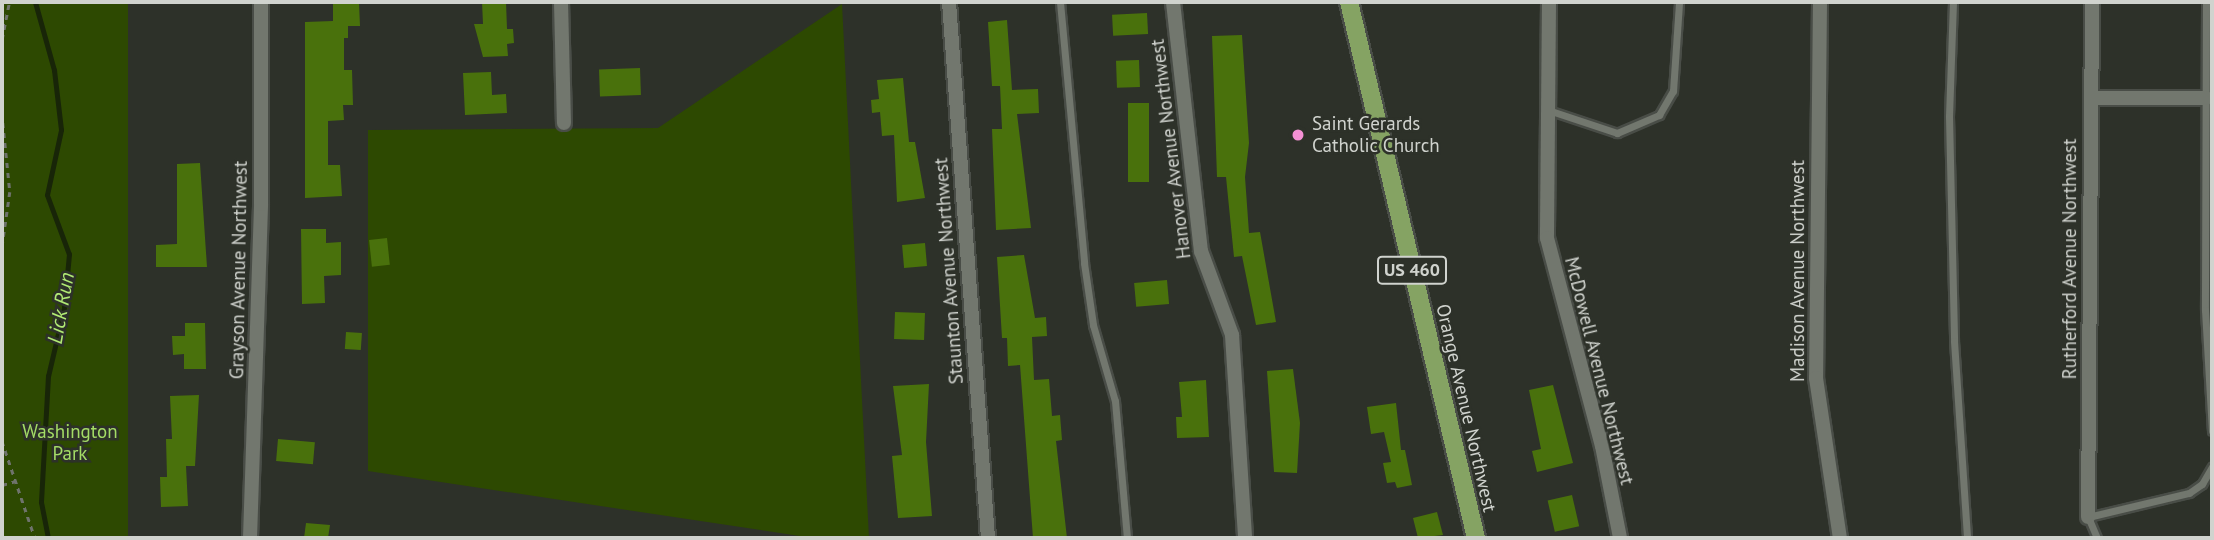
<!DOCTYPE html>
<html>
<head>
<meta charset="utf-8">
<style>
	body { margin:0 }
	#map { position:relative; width:2214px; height:540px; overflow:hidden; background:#2d3129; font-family:"PT Sans",sans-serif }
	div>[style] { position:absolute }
	.green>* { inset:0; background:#2d4901; transform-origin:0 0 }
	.stream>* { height:5px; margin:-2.5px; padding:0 2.5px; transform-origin:2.5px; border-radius:2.5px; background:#182508 }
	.building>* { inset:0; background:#49710c; transform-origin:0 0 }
	.path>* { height:2.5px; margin-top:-1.25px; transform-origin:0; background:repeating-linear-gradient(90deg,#6f736c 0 5px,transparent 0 10px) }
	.roads { filter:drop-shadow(2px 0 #494d47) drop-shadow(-2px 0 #494d47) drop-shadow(0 2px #494d47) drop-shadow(0 -2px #494d47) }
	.lane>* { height:7px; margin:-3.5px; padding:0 3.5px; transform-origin:3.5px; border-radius:3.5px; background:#72776e }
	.street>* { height:14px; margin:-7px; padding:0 7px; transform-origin:7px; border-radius:7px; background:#72776e }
	.primary>* { height:18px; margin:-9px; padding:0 9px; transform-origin:9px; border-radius:9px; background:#85a363 }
	.dots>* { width:19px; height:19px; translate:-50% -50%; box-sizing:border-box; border:4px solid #2d3129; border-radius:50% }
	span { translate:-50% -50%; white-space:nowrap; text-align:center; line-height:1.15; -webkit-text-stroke:5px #2d3129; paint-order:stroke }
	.shield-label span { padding:2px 5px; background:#2d3129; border:2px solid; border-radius:5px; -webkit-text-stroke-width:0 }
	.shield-label { font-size:18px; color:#d0d3ce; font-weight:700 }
	.poi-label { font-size:19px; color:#d0d3ce }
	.left { translate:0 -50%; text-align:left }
	.street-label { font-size:19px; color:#d0d3ce }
	.park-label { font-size:19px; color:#a4dc66 }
	.water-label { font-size:21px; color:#b1ea74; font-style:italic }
	.frame { position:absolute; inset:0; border:4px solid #d0d3ce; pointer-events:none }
</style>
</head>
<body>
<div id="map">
	<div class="green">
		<div style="left:2px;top:2px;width:126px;height:536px"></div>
		<div style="clip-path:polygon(842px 4px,869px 538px,813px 538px,368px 471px,368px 130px,658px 128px)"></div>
	</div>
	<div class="stream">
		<div style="left:35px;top:2px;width:71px;rotate:74.4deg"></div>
		<div style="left:54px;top:70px;width:60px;rotate:83.3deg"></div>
		<div style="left:61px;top:130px;width:66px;rotate:102.2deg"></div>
		<div style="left:47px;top:195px;width:63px;rotate:69.6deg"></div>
		<div style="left:69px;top:254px;width:54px;rotate:95.3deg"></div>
		<div style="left:64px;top:308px;width:70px;rotate:103.2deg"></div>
		<div style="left:48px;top:376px;width:126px;rotate:93.2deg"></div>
		<div style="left:41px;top:502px;width:37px;rotate:79deg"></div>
	</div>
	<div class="building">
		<div style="clip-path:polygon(333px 2px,359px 2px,360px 26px,348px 26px,348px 38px,344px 38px,344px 70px,352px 70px,353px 105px,343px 105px,344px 120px,328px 121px,328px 165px,340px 165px,342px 196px,305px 198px,305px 22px,333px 21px)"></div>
		<div style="clip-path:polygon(482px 2px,506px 2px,507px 29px,513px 29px,514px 43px,507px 44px,508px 56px,483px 57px,474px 24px,483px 24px)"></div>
		<div style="left:1147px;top:13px;width:21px;height:35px;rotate:87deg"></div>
		<div style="clip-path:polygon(1007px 20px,1012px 90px,1038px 89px,1039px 113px,1017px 114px,1031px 228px,996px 230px,992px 129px,1002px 129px,1000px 86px,992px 86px,988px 22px)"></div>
		<div style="clip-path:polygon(1242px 35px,1249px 143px,1245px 177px,1249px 233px,1260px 232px,1276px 322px,1256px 325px,1242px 256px,1234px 257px,1226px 177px,1217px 177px,1212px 36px)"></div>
		<div style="left:1139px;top:60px;width:27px;height:23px;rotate:88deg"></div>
		<div style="left:640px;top:68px;width:27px;height:41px;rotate:88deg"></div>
		<div style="clip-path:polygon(491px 72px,492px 95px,506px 94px,507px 113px,465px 115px,463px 73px)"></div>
		<div style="clip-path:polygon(903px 78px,909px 142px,915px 142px,925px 198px,897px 202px,894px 135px,882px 136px,880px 112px,872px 113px,871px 100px,879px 99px,877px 80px)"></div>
		<div style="left:1128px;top:103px;width:21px;height:79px"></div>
		<div style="clip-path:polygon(200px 163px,207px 267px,156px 267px,156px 245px,177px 244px,177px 164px)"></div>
		<div style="clip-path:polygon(301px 229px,326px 229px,326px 243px,341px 242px,341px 275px,324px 276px,325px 303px,302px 304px)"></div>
		<div style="left:387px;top:238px;width:27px;height:18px;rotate:84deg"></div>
		<div style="left:925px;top:243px;width:23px;height:23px;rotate:85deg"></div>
		<div style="clip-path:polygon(1024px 255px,1035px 318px,1046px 317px,1047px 336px,1032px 337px,1034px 380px,1049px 379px,1052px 416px,1060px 415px,1062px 440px,1056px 441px,1067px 538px,1033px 538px,1020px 365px,1008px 366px,1007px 338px,1002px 338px,997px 257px)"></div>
		<div style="left:1167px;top:280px;width:24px;height:33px;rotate:85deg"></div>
		<div style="left:895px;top:312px;width:30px;height:27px;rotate:2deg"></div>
		<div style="clip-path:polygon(185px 323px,205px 323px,206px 369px,184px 369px,184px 354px,173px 355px,172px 336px,185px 336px)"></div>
		<div style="left:346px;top:332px;width:16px;height:17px;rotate:4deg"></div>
		<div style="clip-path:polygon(1293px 369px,1300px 423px,1297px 473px,1274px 472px,1267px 371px)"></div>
		<div style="clip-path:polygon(1206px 380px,1209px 437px,1177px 438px,1176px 417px,1182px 417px,1179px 382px)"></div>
		<div style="clip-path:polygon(929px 384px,926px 442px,932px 516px,898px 518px,892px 456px,902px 455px,893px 386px)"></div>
		<div style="clip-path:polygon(1553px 385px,1573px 463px,1537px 472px,1532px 451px,1541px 449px,1529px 390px)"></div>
		<div style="clip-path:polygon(199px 395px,195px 466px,186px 466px,188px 506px,161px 507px,160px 477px,167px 477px,166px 439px,172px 439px,170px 396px)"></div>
		<div style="clip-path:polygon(1396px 403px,1401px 450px,1405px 450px,1412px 485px,1397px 488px,1395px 482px,1387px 483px,1383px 463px,1391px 462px,1384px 432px,1371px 434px,1367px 407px)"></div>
		<div style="left:278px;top:439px;width:37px;height:22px;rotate:5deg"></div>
		<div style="left:1572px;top:495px;width:32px;height:25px;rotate:77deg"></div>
		<div style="clip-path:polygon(1437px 512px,1443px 535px,1418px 538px,1413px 518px)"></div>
		<div style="clip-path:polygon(306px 523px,330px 525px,328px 538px,304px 538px)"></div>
	</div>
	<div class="path">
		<div style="left:2px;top:39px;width:38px;rotate:-79deg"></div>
		<div style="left:2px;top:113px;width:79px;rotate:84.2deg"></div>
		<div style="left:10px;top:192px;width:57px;rotate:98.1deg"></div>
		<div style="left:2px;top:441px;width:102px;rotate:71.2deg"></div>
		<div style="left:2px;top:485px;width:15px;rotate:-16deg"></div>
	</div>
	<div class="roads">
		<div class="lane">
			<div style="left:1060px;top:2px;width:262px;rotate:84.7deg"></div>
			<div style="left:1084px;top:263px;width:63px;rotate:81.7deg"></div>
			<div style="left:1093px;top:325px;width:79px;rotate:73.9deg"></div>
			<div style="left:1115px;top:401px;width:138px;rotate:85deg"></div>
			<div style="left:1953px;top:2px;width:114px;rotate:92deg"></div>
			<div style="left:1949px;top:116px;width:225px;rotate:88.7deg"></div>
			<div style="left:1954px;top:341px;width:197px;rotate:86.2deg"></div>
			<div style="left:2206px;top:2px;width:308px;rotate:90.2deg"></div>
			<div style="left:2205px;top:310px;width:121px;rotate:86.7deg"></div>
			<div style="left:1548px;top:110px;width:73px;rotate:18.4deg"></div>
			<div style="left:1617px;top:133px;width:46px;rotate:-23.2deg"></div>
			<div style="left:1659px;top:115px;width:28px;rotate:-60deg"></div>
			<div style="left:1673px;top:91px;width:89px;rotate:-86.1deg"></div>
			<div style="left:2097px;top:538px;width:23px;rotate:-113deg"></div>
			<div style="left:2088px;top:517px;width:104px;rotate:-13.4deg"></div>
			<div style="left:2189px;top:493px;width:16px;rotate:-35deg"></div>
			<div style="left:2202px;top:484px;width:20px;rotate:-60deg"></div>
		</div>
		<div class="street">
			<div style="left:561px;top:2px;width:121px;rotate:88.6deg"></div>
			<div style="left:949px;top:2px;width:537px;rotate:85.84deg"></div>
			<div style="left:1173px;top:2px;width:251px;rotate:83.6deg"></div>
			<div style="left:1201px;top:251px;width:90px;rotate:69.7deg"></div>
			<div style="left:1232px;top:335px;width:203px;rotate:86.3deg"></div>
			<div style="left:1549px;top:2px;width:236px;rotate:90.5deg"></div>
			<div style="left:1547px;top:238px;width:215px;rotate:75.2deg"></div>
			<div style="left:1602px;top:446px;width:94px;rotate:78.9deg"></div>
			<div style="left:1820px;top:2px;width:376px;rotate:90.6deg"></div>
			<div style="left:1816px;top:378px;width:162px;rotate:81.5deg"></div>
			<div style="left:2091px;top:98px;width:115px"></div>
			<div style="left:2088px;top:517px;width:515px;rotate:-89.55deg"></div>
			<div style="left:250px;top:538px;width:334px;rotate:-88.1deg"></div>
			<div style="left:261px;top:204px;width:202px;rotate:-90deg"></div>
		</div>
		<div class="primary">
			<div style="left:1349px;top:2px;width:551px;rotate:76.67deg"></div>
		</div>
	</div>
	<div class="dots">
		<div style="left:1298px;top:135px;background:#f491d4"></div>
	</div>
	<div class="shield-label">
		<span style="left:1412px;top:270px">US 460</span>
	</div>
	<div class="poi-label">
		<span class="left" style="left:1312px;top:135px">Saint Gerards<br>Catholic Church</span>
	</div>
	<div class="street-label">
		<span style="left:1171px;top:149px;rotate:-97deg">Hanover Avenue Northwest</span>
		<span style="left:2070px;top:259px;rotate:-90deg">Rutherford Avenue Northwest</span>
		<span style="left:239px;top:270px;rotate:-89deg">Grayson Avenue Northwest</span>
		<span style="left:949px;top:271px;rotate:-94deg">Staunton Avenue Northwest</span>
		<span style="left:1798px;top:271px;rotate:-90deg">Madison Avenue Northwest</span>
		<span style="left:1599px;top:371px;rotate:76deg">McDowell Avenue Northwest</span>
		<span style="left:1466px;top:408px;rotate:77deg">Orange Avenue Northwest</span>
	</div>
	<div class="park-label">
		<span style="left:70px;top:443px">Washington<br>Park</span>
	</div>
	<div class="water-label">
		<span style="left:61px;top:308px;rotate:-80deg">Lick Run</span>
	</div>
	<div class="frame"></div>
</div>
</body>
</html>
